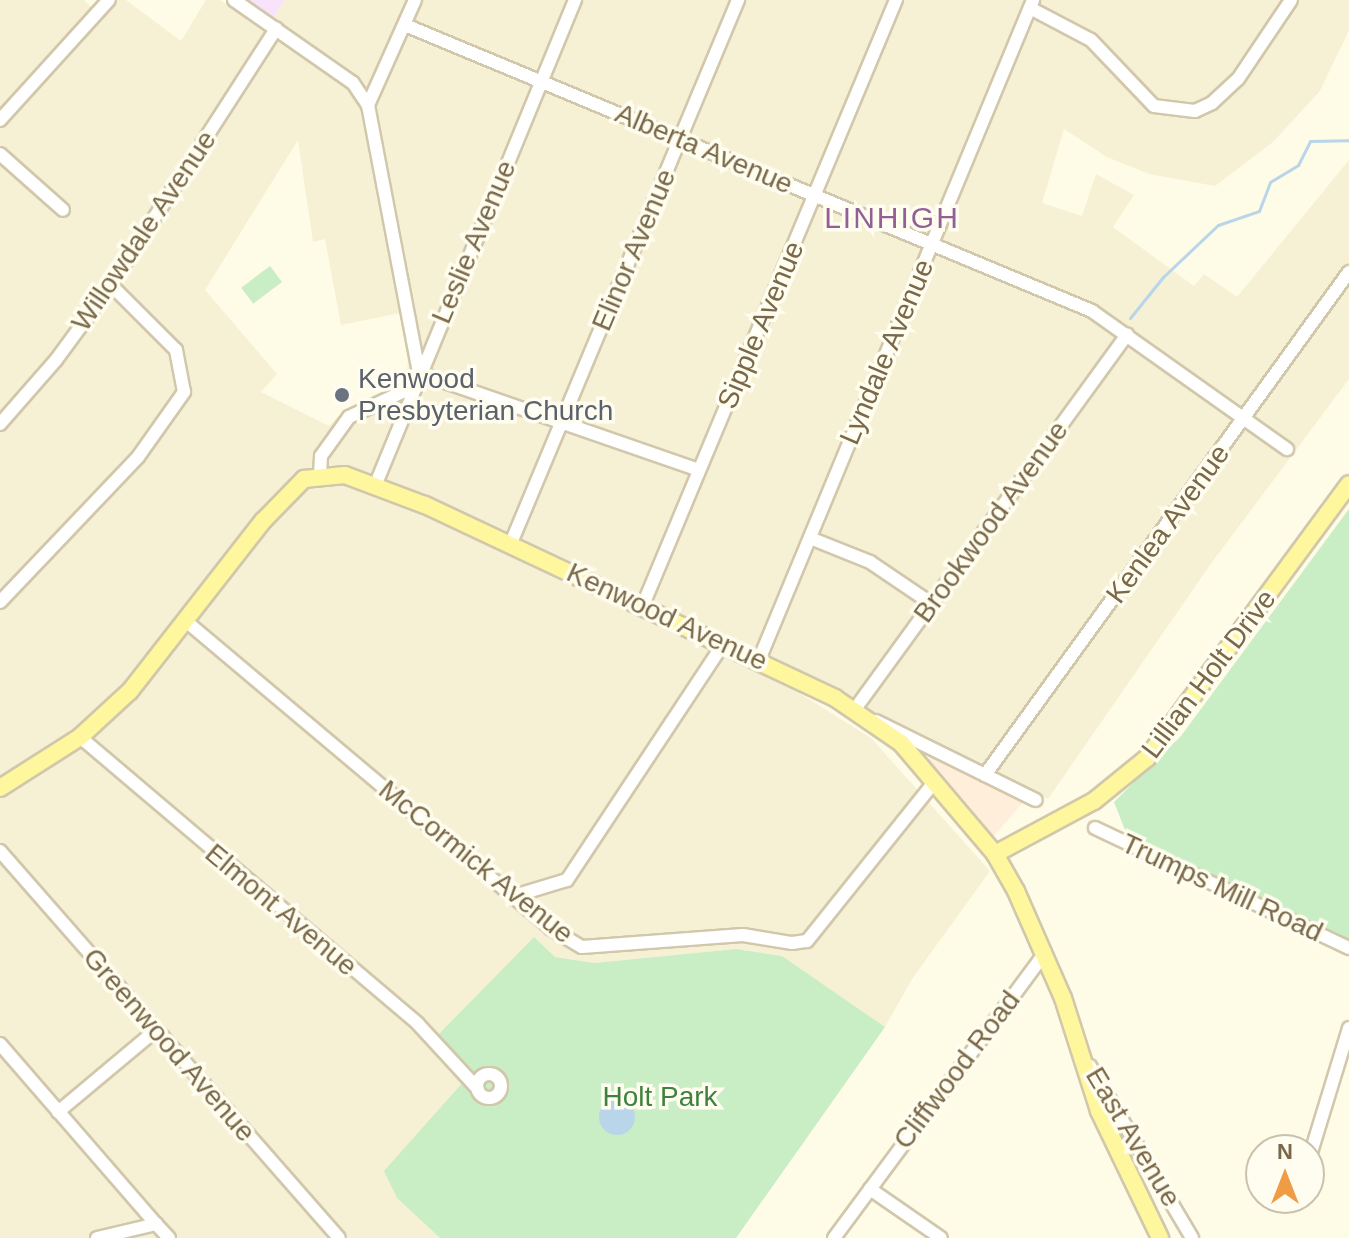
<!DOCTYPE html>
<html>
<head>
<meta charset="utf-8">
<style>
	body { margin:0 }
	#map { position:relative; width:1349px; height:1238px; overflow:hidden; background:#fefbe7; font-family:Arial,sans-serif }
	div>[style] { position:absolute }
	.residential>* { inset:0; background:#f6f0d5 }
	.commercial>* { inset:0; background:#ffefda }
	.education>* { inset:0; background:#f9e3fa }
	.green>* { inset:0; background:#c9edc4; transform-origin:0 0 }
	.water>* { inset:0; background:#b9d5e9 }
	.round { border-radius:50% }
	.stream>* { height:3px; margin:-1.5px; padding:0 1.5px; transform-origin:1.5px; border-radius:1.5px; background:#b9d5e9 }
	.roads { filter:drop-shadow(2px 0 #d1c7ab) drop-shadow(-2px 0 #d1c7ab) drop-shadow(0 2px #d1c7ab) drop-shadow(0 -2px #d1c7ab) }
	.minor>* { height:12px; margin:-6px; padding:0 6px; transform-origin:6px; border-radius:6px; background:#fff }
	.minor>.ring { margin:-6px; padding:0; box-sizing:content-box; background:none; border:12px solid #fff; border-radius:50% }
	.major>* { height:16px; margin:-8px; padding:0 8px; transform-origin:8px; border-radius:8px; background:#fff79d }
	.dots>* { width:22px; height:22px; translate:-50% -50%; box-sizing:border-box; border:4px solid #fffdef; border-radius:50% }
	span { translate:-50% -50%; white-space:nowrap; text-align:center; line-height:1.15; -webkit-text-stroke:7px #fffdef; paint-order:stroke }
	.street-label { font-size:28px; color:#7a6849 }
	.worship-label { font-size:28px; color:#5b616d }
	.left { translate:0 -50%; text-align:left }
	.park-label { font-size:28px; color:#408140 }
	.neighbourhood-label { font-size:30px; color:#936096; letter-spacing:2px }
	.north { position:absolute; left:1245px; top:1134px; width:80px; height:80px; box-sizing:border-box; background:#fffdef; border:2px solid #cac1ad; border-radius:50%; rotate:0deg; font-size:22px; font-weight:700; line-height:32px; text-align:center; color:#7a6849 }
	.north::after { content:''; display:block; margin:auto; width:28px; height:36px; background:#ef9c44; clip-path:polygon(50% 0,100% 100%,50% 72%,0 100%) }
</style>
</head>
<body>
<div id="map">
	<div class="residential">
		<div style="clip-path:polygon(evenodd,0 0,84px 0,91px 7px,98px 0,126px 0,181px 41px,206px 0,220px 0,266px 30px,285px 0,1349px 0,1349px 30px,1320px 91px,1273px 142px,1215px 186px,1149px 174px,1107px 157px,1064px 129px,1042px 203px,1082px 216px,1096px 174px,1134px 195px,1113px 227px,1194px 286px,1204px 274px,1237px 297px,1349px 160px,1349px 379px,1210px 565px,1048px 799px,807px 678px,799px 693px,871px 738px,990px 871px,912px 979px,885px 1027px,782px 956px,736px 949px,594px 963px,555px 957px,534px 937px,439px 1035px,474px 1071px,385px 1171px,397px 1198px,440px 1238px,0 1238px,0 0,298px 140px,313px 242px,325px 239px,341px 325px,400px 313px,408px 362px,406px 380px,344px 410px,329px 426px,261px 392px,277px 374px,205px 290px,298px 140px)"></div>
	</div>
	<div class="commercial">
		<div style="clip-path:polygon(931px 757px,982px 782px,1024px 801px,994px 836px,926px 762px)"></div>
	</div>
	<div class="education">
		<div style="clip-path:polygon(245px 0,285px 0,272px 20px)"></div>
	</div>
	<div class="green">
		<div style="left:270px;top:266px;width:20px;height:36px;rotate:53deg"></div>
		<div style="clip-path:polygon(1349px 509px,1349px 941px,1127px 835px,1114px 802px,1181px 736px)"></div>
		<div style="clip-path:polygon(534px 937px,555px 957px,594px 963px,736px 949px,782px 956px,885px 1027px,736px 1238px,440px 1238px,397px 1198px,384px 1171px,473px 1071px,438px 1035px)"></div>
	</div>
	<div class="water">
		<div class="round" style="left:599px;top:1099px;width:36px;height:36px"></div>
	</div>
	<div class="stream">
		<div style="left:1130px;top:318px;width:53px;rotate:-51.2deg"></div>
		<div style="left:1163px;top:277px;width:76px;rotate:-43.4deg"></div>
		<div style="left:1218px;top:225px;width:43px;rotate:-18.9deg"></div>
		<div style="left:1259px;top:211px;width:31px;rotate:-69deg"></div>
		<div style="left:1270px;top:182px;width:33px;rotate:-31deg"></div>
		<div style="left:1298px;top:165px;width:27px;rotate:-63deg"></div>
		<div style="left:1310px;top:141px;width:39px;rotate:-1deg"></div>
	</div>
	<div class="roads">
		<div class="minor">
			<div style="left:234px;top:0;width:145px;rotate:34.9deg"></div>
			<div style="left:353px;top:83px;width:27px;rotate:56deg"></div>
			<div style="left:368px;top:105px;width:273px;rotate:79.2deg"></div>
			<div style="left:1030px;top:8px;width:69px;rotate:27.7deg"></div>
			<div style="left:1091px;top:40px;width:91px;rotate:46.3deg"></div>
			<div style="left:1154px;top:106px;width:41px;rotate:7deg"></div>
			<div style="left:1195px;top:111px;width:19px;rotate:-25deg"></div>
			<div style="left:1212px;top:103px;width:35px;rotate:-43deg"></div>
			<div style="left:1238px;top:79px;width:95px;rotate:-56.1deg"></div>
			<div style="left:405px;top:25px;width:744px;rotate:22.6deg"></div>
			<div style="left:1092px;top:311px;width:239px;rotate:35.3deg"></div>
			<div style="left:368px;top:105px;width:115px;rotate:-65.9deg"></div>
			<div style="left:0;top:120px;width:162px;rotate:-47.8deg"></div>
			<div style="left:0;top:154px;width:84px;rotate:41.6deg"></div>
			<div style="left:419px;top:373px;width:296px;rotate:19.1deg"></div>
			<div style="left:0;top:424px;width:85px;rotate:-48.8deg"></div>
			<div style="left:56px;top:360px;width:93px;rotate:-53.7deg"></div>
			<div style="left:111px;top:285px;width:305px;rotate:-57.2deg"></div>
			<div style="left:320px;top:475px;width:19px;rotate:-87deg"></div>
			<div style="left:321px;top:456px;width:48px;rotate:-54.3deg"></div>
			<div style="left:349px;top:417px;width:71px;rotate:-25.1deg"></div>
			<div style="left:375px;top:486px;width:526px;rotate:-67.63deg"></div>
			<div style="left:810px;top:538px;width:65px;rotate:21.8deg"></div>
			<div style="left:870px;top:562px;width:75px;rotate:34.1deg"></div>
			<div style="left:511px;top:543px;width:589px;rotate:-67.31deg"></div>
			<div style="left:0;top:602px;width:200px;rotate:-46.4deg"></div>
			<div style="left:138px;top:457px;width:80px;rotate:-54.7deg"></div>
			<div style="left:184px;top:392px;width:43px;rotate:-100.8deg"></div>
			<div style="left:176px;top:350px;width:92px;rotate:-135deg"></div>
			<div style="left:643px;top:605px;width:656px;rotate:-67.31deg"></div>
			<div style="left:187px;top:622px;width:475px;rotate:40.1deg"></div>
			<div style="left:550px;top:928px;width:37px;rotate:31deg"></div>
			<div style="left:582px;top:947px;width:161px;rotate:-4.3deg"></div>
			<div style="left:743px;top:935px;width:50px;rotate:9.3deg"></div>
			<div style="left:792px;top:943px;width:15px;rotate:-8deg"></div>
			<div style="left:807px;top:941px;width:205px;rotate:-51.3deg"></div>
			<div style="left:759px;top:660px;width:715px;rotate:-67.45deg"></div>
			<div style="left:855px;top:709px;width:463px;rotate:-54deg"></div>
			<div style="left:876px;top:721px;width:178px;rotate:26.3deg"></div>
			<div style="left:80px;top:737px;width:443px;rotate:40.3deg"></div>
			<div style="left:418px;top:1024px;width:88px;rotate:47.3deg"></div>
			<div style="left:985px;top:775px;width:621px;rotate:-54.11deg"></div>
			<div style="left:1095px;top:828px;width:281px;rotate:25.3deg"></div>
			<div style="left:0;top:851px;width:514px;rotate:48.78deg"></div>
			<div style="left:514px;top:896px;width:55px;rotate:-16.8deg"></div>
			<div style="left:567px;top:880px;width:283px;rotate:-56.5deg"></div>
			<div style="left:0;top:1044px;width:238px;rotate:49.1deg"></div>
			<div style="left:1090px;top:1066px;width:200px;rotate:59.3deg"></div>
			<div class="ring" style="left:477px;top:1074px;width:12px;height:12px"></div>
			<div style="left:58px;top:1112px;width:128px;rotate:-39.9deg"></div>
			<div style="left:1309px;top:1159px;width:137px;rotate:-73deg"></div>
			<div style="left:870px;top:1189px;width:86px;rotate:34.6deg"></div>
			<div style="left:97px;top:1238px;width:61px;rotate:-13.3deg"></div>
			<div style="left:156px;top:1224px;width:19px;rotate:47deg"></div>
			<div style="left:834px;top:1238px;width:355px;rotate:-53.5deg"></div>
		</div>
		<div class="major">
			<div style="left:0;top:788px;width:95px;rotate:-32.5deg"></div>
			<div style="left:80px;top:737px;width:68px;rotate:-42.6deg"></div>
			<div style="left:130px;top:691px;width:216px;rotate:-52deg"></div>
			<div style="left:263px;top:521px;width:59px;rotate:-45.7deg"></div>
			<div style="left:304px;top:479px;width:41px;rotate:-5.6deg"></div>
			<div style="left:345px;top:475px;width:85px;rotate:20.6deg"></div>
			<div style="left:425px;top:505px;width:453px;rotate:25.2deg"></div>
			<div style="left:835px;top:698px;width:80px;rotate:34.3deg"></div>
			<div style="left:901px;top:743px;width:145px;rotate:49.7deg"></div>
			<div style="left:995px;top:854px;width:43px;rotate:60.4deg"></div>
			<div style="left:1016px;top:891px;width:117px;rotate:66.3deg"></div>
			<div style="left:1063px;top:998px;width:119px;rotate:72.3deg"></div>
			<div style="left:1099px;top:1111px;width:141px;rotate:64.3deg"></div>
			<div style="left:995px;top:854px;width:112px;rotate:-28.2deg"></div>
			<div style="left:1094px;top:801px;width:68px;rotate:-39.1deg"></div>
			<div style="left:1147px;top:758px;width:340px;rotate:-53.6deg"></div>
		</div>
	</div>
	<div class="dots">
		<div style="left:342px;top:395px;background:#6b7280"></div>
	</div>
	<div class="street-label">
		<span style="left:704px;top:149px;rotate:23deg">Alberta Avenue</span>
		<span style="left:144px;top:231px;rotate:-56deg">Willowdale Avenue</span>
		<span style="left:474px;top:242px;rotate:-67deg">Leslie Avenue</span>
		<span style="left:634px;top:250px;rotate:-67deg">Elinor Avenue</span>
		<span style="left:761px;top:325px;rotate:-67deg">Sipple Avenue</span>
		<span style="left:887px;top:352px;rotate:-67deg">Lyndale Avenue</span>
		<span style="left:991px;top:522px;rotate:-54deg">Brookwood Avenue</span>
		<span style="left:1168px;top:524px;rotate:-54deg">Kenlea Avenue</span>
		<span style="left:667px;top:617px;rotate:25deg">Kenwood Avenue</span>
		<span style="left:1209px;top:674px;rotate:-53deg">Lillian Holt Drive</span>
		<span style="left:476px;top:862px;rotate:39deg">McCormick Avenue</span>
		<span style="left:1222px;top:888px;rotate:25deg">Trumps Mill Road</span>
		<span style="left:281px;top:910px;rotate:40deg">Elmont Avenue</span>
		<span style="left:169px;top:1045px;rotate:49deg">Greenwood Avenue</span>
		<span style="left:957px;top:1070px;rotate:-53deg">Cliffwood Road</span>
		<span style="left:1133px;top:1137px;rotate:59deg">East Avenue</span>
	</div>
	<div class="worship-label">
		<span class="left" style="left:358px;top:395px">Kenwood<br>Presbyterian Church</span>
	</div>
	<div class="park-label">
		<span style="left:660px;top:1097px">Holt Park</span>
	</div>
	<div class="neighbourhood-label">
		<span style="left:892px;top:218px">LINHIGH</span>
	</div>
	<div class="north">N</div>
</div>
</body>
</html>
